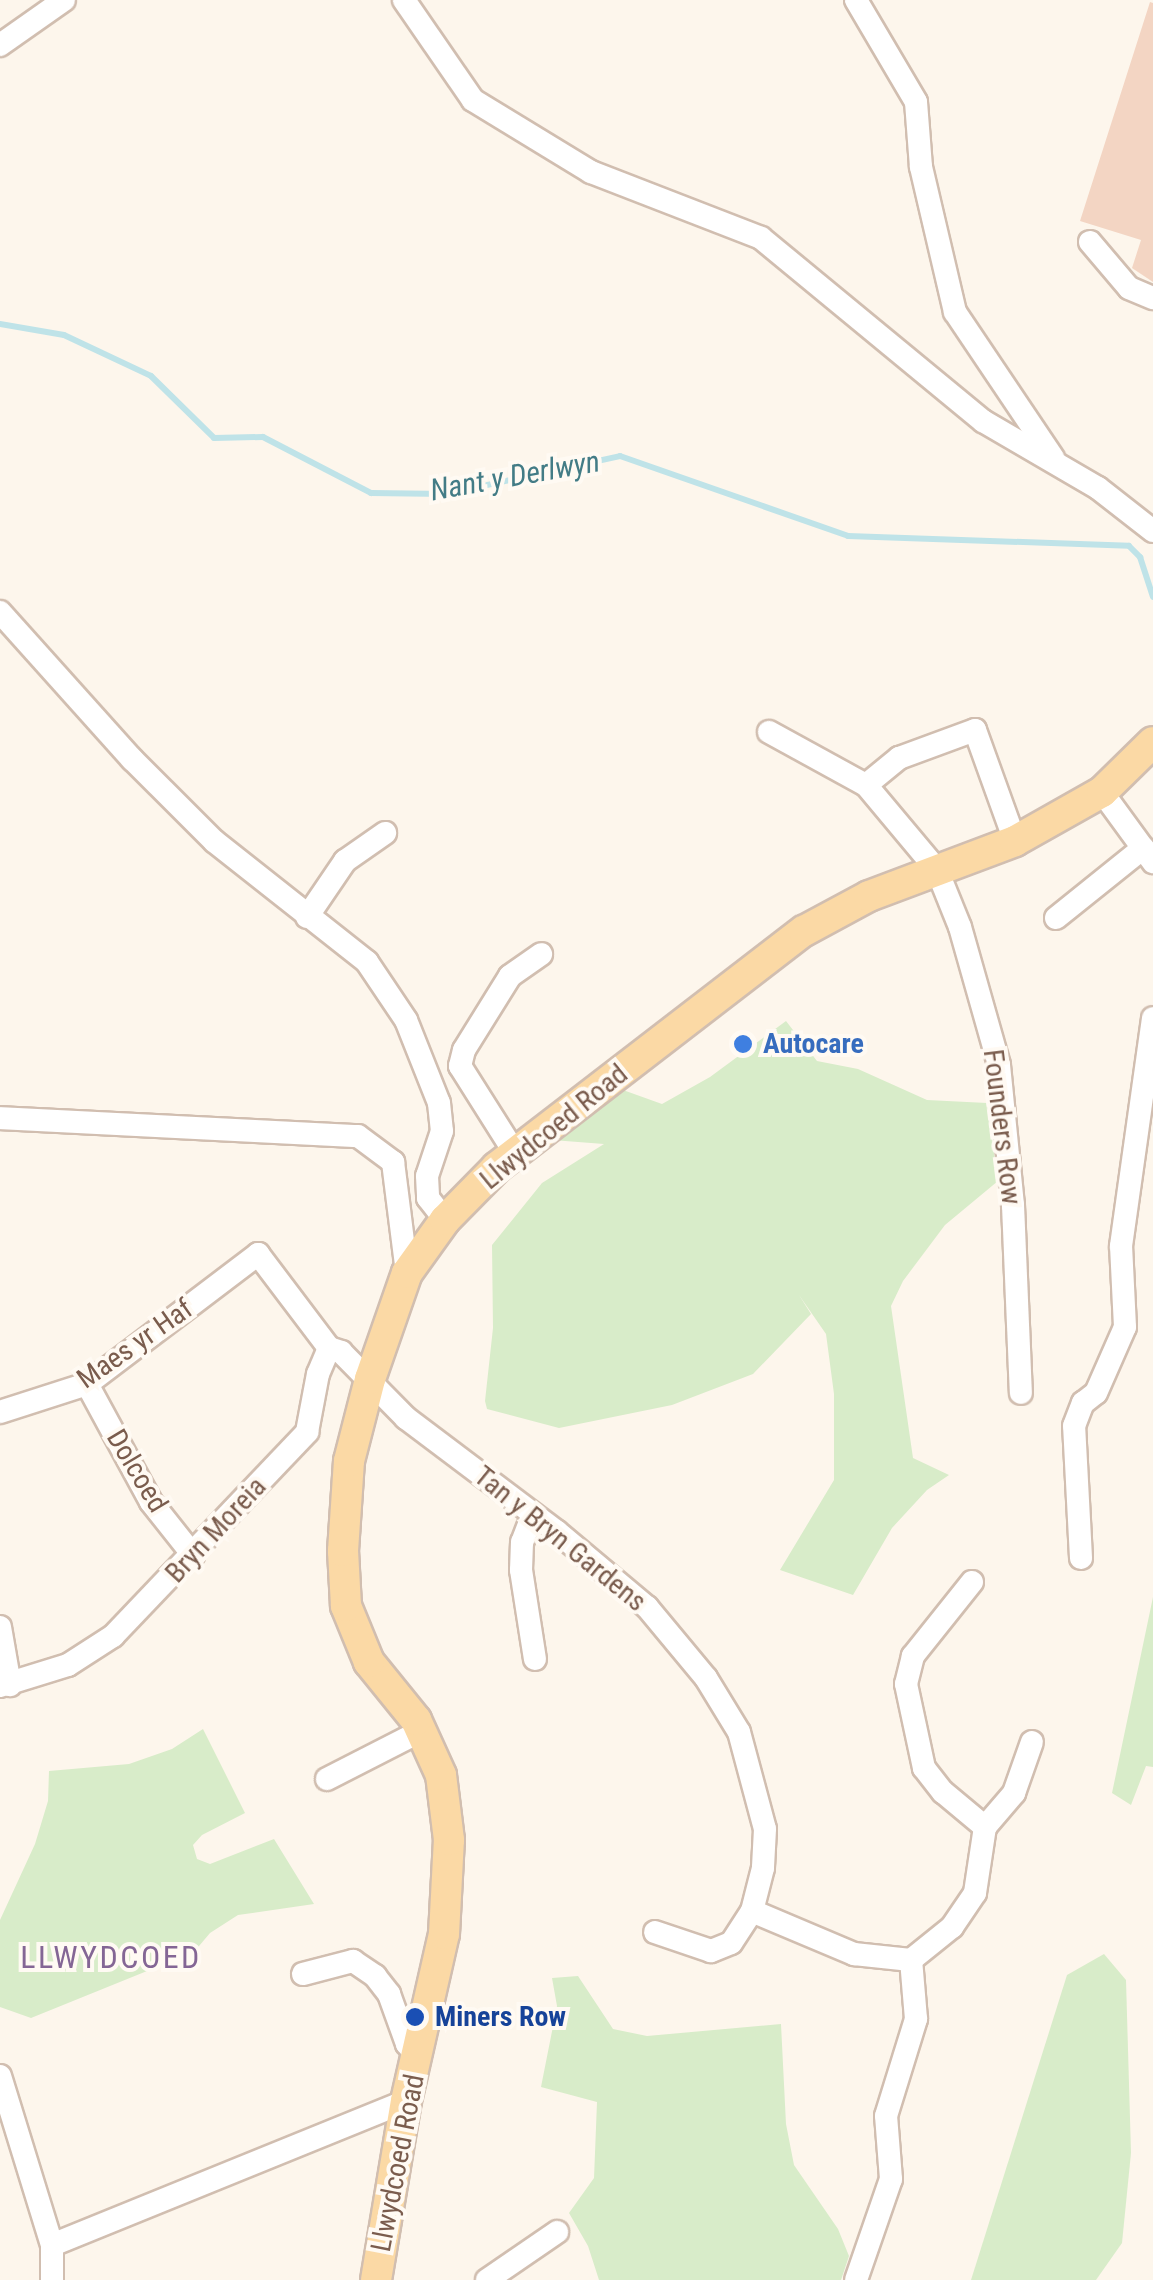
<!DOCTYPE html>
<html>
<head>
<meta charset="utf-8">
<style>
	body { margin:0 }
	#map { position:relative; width:1153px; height:2280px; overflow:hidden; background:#fdf6ec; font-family:"Roboto Condensed",sans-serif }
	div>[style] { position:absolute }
	.green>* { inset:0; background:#d8ecc9 }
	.stream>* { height:6px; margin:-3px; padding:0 3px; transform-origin:3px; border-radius:3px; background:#bfe3e8 }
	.building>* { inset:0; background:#f3d5c3 }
	.roads { filter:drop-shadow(2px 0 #d1beb0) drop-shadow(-2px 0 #d1beb0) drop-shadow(0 2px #d1beb0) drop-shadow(0 -2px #d1beb0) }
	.minor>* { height:22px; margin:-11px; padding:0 11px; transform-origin:11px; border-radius:11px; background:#fff }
	.major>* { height:30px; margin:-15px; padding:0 15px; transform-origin:15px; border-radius:15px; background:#fbd9a5 }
	.dots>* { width:28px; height:28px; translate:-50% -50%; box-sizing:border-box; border:5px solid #fffaf3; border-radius:50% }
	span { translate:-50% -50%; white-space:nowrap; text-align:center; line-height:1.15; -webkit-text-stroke:8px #fffaf3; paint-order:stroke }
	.shop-label { font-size:28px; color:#366cbe; font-weight:700 }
	.left { translate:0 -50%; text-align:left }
	.street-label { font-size:28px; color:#7a5c4d }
	.transit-label { font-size:28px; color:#164399; font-weight:700 }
	.water-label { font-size:30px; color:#437c86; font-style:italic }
	.quarter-label { font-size:32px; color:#846695; letter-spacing:2.5px }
</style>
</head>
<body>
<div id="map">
	<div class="green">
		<div style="clip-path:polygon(786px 1021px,817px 1061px,858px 1069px,927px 1100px,987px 1103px,998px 1181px,945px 1225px,903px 1281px,891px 1306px,913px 1458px,949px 1475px,927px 1490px,892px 1528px,853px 1595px,780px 1570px,834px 1480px,834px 1394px,826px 1334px,799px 1295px,811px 1314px,753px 1374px,672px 1405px,559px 1428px,487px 1409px,485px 1401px,493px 1328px,492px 1245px,542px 1183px,604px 1144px,552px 1140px,623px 1090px,662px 1104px,710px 1077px)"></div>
		<div style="clip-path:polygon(1153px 1597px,1153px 1767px,1146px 1766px,1131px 1805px,1112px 1793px)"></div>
		<div style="clip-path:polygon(203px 1729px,245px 1813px,202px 1835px,193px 1845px,197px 1859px,210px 1864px,274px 1839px,314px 1904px,238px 1915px,210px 1933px,194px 1952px,31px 2018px,0 2007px,0 1920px,35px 1844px,48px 1801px,49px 1771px,129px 1764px,172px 1749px)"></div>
		<div style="clip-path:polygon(1104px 1954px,1126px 1980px,1131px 2153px,1122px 2243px,1096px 2280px,971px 2280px,1067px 1975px)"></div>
		<div style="clip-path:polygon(578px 1976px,613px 2029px,647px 2036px,781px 2024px,786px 2124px,794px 2165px,838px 2229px,849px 2256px,841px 2280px,599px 2280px,588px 2246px,569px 2213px,594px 2178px,597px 2102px,541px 2087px,557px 2006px,552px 1978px)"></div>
	</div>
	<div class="stream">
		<div style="left:0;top:324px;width:65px;rotate:9.8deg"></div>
		<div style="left:64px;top:335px;width:96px;rotate:25.2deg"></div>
		<div style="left:151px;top:376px;width:88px;rotate:44.5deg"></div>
		<div style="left:214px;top:438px;width:49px;rotate:-1.2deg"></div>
		<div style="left:263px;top:437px;width:122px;rotate:27.4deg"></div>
		<div style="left:371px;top:493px;width:75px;rotate:0.8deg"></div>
		<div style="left:446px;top:494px;width:178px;rotate:-12.3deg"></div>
		<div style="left:620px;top:456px;width:242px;rotate:19.3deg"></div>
		<div style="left:848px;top:536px;width:281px;rotate:2deg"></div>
		<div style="left:1129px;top:546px;width:16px;rotate:45deg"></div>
		<div style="left:1140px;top:557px;width:42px;rotate:72deg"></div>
	</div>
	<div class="building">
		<div style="clip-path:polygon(1150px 2px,1153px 3px,1153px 282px,1132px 268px,1141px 240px,1080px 221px)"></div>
	</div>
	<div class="roads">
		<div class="minor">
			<div style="left:404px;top:0;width:121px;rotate:55.4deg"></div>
			<div style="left:473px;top:100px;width:138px;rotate:31.4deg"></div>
			<div style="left:591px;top:172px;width:182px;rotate:21.2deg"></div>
			<div style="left:761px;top:238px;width:288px;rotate:39.5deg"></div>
			<div style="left:983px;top:421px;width:133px;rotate:30.2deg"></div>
			<div style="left:1098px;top:488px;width:70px;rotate:38deg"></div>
			<div style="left:856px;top:0;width:118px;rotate:59.5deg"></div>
			<div style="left:916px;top:102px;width:65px;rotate:85.6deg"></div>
			<div style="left:921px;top:167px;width:149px;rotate:76.8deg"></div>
			<div style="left:955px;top:312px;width:176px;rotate:56.1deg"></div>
			<div style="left:0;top:45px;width:78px;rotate:-35.1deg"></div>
			<div style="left:1090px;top:242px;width:60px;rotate:49.7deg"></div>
			<div style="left:1129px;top:288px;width:26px;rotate:23deg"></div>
			<div style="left:0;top:612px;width:198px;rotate:48.1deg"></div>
			<div style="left:132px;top:759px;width:116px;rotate:45deg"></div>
			<div style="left:214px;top:841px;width:195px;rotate:38.3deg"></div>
			<div style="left:367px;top:962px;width:70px;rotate:56.1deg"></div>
			<div style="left:406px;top:1020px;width:89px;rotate:68.3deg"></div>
			<div style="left:439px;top:1103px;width:28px;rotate:84deg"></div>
			<div style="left:442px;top:1131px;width:47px;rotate:108.4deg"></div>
			<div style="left:427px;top:1176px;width:22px;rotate:87deg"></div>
			<div style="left:428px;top:1198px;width:28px;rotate:52deg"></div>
			<div style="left:769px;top:732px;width:111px;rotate:28.7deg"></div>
			<div style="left:866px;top:785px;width:111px;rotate:50.1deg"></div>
			<div style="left:937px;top:870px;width:61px;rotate:68deg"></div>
			<div style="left:960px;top:927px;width:143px;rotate:74.2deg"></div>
			<div style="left:999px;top:1065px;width:141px;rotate:84.3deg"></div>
			<div style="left:1013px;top:1205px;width:188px;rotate:87.6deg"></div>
			<div style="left:866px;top:785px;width:43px;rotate:-39.3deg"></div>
			<div style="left:899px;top:758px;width:81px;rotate:-20.2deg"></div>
			<div style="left:975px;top:730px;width:118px;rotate:70.2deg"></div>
			<div style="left:1102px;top:792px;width:87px;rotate:53.9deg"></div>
			<div style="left:307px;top:917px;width:68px;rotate:-55.8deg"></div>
			<div style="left:345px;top:861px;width:49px;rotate:-35deg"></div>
			<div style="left:1056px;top:918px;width:112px;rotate:-38.8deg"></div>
			<div style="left:0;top:1118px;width:358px;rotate:2.9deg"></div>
			<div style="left:358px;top:1136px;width:44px;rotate:36.6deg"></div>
			<div style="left:393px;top:1162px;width:112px;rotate:82.8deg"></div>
			<div style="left:515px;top:1153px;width:103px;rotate:-122.3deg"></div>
			<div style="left:460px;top:1066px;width:16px;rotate:-76deg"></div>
			<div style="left:464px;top:1050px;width:87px;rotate:-58.1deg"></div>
			<div style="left:510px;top:976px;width:38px;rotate:-35deg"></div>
			<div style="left:87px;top:1384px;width:134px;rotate:61.5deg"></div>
			<div style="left:151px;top:1502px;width:68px;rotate:51.6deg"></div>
			<div style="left:0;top:1412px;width:91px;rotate:-17.8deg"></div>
			<div style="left:87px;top:1384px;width:215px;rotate:-37.2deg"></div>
			<div style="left:258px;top:1254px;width:118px;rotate:52.9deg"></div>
			<div style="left:533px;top:1514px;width:30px;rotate:111deg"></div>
			<div style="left:522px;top:1542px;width:28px;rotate:92deg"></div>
			<div style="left:521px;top:1570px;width:90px;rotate:81.1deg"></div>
			<div style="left:1081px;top:1558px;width:132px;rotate:-93deg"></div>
			<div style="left:1074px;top:1426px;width:25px;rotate:-69deg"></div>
			<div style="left:1083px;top:1403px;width:16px;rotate:-38deg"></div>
			<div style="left:1096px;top:1393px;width:72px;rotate:-66.3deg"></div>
			<div style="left:1125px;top:1327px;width:81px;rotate:-92.8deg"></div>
			<div style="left:1121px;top:1246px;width:230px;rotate:-82deg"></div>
			<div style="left:972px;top:1582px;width:95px;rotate:128.6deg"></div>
			<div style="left:913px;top:1656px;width:29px;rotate:104deg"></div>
			<div style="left:906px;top:1684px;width:86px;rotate:77.9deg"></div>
			<div style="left:924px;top:1768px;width:31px;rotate:52deg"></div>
			<div style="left:943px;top:1792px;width:55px;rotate:39.8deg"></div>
			<div style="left:0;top:1627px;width:59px;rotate:80.2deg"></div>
			<div style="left:0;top:1686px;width:71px;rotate:-17.2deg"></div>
			<div style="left:68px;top:1665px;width:54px;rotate:-32.8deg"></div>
			<div style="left:113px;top:1636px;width:282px;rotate:-46.4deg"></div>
			<div style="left:307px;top:1432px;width:59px;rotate:-79.3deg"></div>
			<div style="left:318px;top:1374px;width:28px;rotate:-67deg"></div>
			<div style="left:329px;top:1348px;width:13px;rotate:18deg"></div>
			<div style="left:341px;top:1352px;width:93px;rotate:45.4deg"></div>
			<div style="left:406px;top:1418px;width:188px;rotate:37deg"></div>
			<div style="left:556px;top:1531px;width:119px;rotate:39.9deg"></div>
			<div style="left:647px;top:1607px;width:92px;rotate:50.3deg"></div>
			<div style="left:706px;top:1678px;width:63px;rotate:58.6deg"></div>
			<div style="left:739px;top:1732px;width:100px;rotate:75deg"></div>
			<div style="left:765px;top:1829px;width:39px;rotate:93deg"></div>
			<div style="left:763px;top:1868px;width:44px;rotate:104.3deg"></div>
			<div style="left:752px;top:1911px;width:38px;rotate:123deg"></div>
			<div style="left:731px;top:1943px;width:22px;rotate:158deg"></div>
			<div style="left:711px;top:1951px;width:59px;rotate:-161.3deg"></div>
			<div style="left:327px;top:1779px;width:106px;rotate:-27.1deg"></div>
			<div style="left:752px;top:1911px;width:111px;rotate:22.9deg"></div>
			<div style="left:854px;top:1954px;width:57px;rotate:6deg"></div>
			<div style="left:911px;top:1960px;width:53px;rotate:-38.8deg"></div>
			<div style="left:952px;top:1927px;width:41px;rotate:-55.9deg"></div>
			<div style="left:975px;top:1893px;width:67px;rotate:-81.4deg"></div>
			<div style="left:985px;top:1827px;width:45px;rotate:-49.5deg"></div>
			<div style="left:1014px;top:1793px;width:54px;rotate:-70.6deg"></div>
			<div style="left:303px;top:1974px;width:52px;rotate:-14.6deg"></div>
			<div style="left:353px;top:1961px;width:27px;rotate:34deg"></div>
			<div style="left:375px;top:1976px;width:23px;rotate:52deg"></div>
			<div style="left:389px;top:1994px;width:53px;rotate:70.2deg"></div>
			<div style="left:407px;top:2044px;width:18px;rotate:49deg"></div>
			<div style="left:0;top:2076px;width:177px;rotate:72.9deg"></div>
			<div style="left:52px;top:2245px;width:35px;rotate:90deg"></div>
			<div style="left:52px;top:2245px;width:382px;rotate:-22.1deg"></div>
			<div style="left:487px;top:2280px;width:85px;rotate:-34.4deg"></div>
			<div style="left:856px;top:2280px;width:107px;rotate:-70.9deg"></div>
			<div style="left:891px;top:2179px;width:63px;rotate:-94.5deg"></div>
			<div style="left:886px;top:2116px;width:102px;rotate:-72.8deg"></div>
			<div style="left:916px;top:2019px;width:59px;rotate:-94.8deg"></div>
		</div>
		<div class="major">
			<div style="left:376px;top:2280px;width:181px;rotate:-80.5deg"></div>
			<div style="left:406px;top:2101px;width:171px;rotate:-77.2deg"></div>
			<div style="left:444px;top:1934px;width:94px;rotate:-87deg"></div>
			<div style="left:449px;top:1840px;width:65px;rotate:-97deg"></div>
			<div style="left:441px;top:1775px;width:60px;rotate:-114.4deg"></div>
			<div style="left:416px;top:1720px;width:75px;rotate:-129deg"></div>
			<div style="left:369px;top:1662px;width:61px;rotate:-112.3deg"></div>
			<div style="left:346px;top:1606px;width:55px;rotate:-93.1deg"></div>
			<div style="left:343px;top:1551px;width:90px;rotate:-86.2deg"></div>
			<div style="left:349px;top:1461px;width:85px;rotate:-75.6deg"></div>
			<div style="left:370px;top:1379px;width:112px;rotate:-70.8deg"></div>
			<div style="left:407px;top:1273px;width:65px;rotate:-54.4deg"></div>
			<div style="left:445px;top:1220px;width:74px;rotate:-45.5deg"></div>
			<div style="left:497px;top:1167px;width:387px;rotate:-37.6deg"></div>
			<div style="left:804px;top:931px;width:74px;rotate:-28.3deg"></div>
			<div style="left:869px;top:896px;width:156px;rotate:-20.6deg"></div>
			<div style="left:1015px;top:841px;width:100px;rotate:-29.4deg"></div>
			<div style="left:1102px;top:792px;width:71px;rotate:-44.4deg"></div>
		</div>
	</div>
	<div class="dots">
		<div style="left:743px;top:1044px;background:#3f7fe0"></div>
		<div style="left:415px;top:2017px;background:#1a4fb4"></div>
	</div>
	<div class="shop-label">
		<span class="left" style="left:763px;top:1044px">Autocare</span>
	</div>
	<div class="street-label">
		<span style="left:554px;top:1127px;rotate:-39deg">Llwydcoed Road</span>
		<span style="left:1002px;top:1127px;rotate:83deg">Founders Row</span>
		<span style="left:135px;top:1344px;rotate:-35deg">Maes yr Haf</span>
		<span style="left:137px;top:1471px;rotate:59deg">Dolcoed</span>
		<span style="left:216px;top:1530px;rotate:-47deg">Bryn Moreia</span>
		<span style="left:560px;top:1539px;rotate:39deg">Tan y Bryn Gardens</span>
		<span style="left:398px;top:2163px;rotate:-79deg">Llwydcoed Road</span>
	</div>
	<div class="transit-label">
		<span class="left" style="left:435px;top:2017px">Miners Row</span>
	</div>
	<div class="water-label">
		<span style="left:515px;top:476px;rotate:-10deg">Nant y Derlwyn</span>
	</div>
	<div class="quarter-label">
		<span style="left:111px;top:1957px">LLWYDCOED</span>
	</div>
</div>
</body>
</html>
